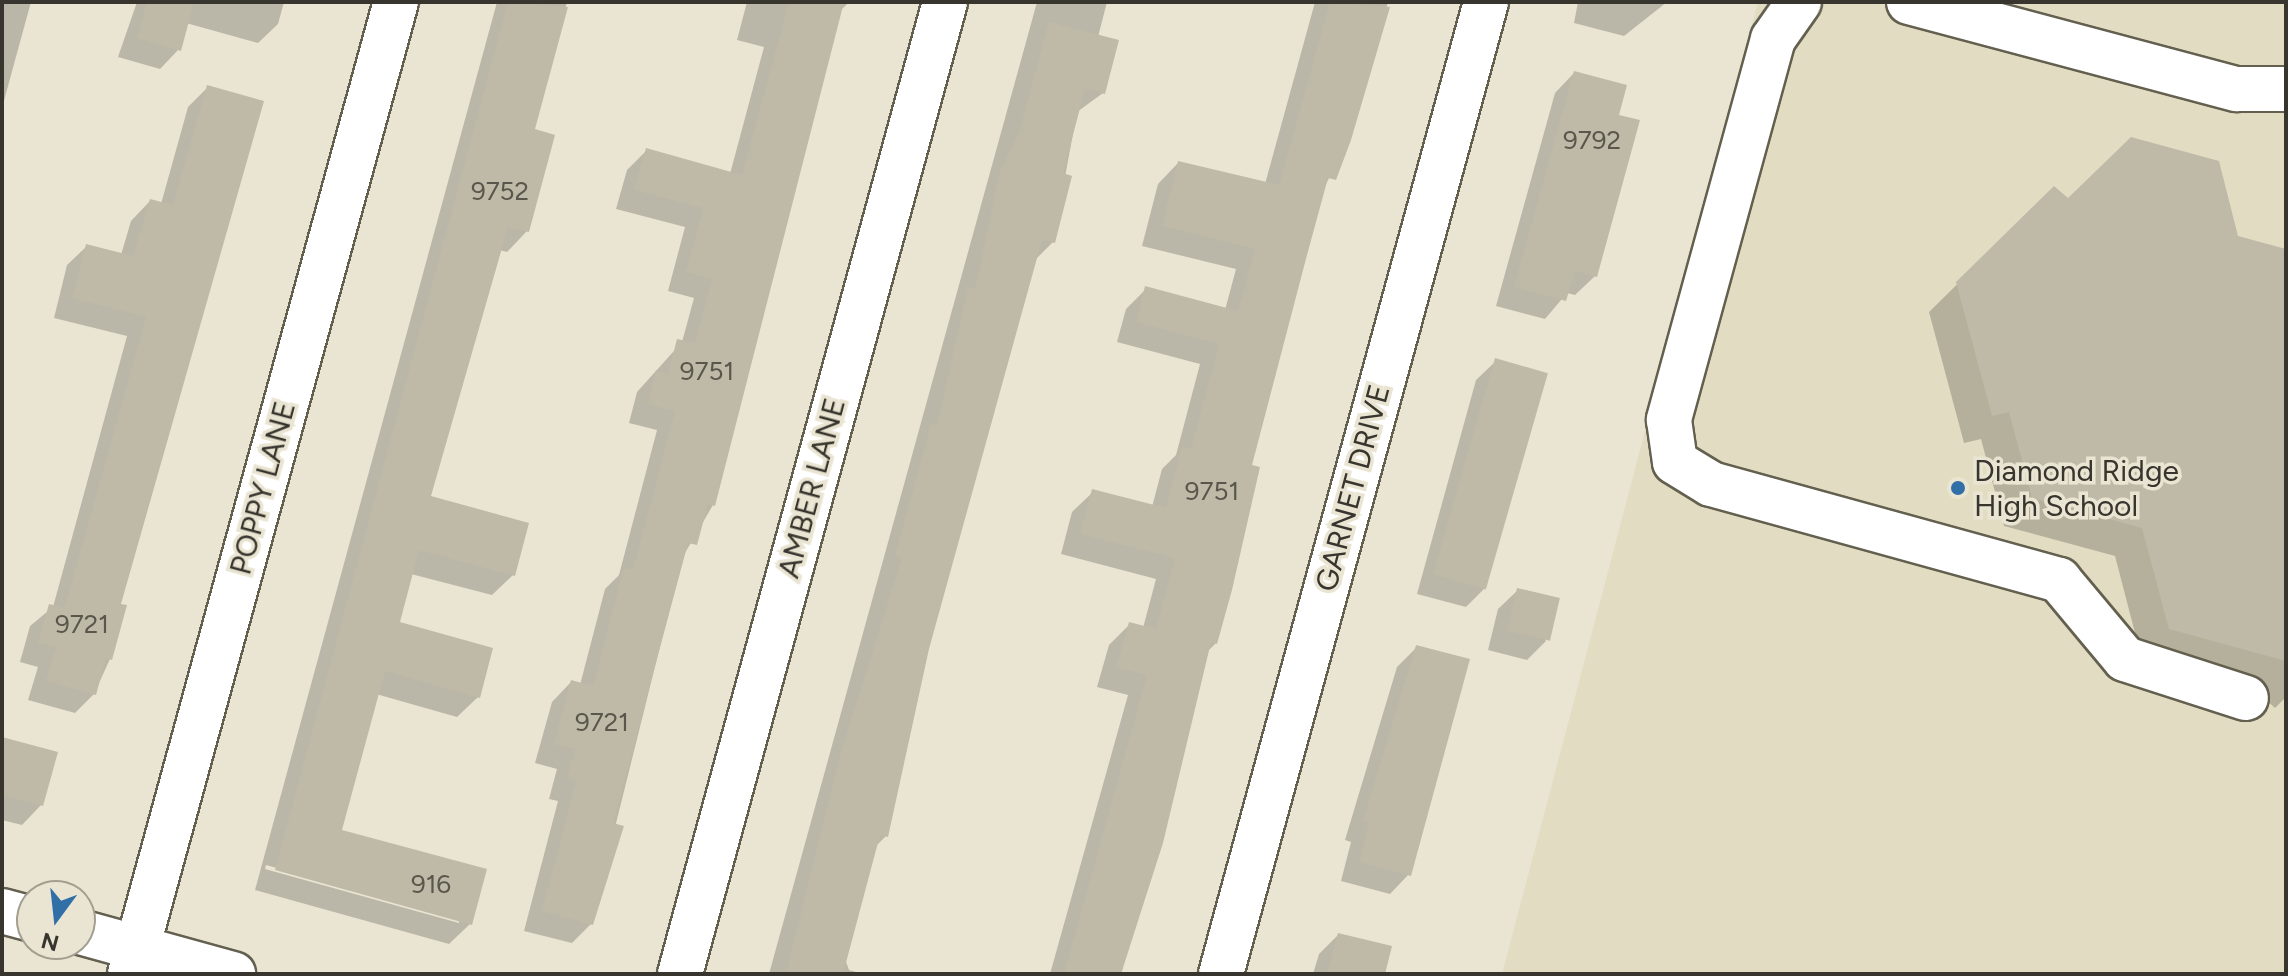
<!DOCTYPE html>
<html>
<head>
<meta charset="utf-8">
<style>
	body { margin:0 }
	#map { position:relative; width:2288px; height:976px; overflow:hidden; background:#eae5d2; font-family:Figtree,sans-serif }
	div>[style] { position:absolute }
	.built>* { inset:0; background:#e2ddc2 }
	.shadow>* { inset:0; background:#0003 }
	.building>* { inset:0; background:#bebaa7; transform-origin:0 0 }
	.roads { filter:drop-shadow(2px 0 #64604f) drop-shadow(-2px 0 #64604f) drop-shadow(0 2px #64604f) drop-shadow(0 -2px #64604f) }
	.minor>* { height:44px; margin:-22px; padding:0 22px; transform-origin:22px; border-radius:22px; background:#fff }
	.dots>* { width:22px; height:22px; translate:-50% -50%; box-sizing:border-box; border:4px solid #eae5d2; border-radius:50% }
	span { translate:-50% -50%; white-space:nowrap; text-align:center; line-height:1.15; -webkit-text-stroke:7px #eae5d2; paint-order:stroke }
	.number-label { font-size:26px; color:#59564c }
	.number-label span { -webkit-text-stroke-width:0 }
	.poi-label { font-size:30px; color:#37352d }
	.left { translate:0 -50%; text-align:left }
	.street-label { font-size:30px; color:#37352d }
	.frame { position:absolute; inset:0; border:4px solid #37352d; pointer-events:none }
	.north { position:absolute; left:16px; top:880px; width:80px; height:80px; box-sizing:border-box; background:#eae5d2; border:2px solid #a29f90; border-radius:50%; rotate:195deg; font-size:22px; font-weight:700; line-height:32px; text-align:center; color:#37352d }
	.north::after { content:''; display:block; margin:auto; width:28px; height:36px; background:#3070a7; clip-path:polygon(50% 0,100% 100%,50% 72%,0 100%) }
</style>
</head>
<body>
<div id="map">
	<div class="built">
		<div style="clip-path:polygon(1758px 2px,2286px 2px,2286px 974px,1502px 974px)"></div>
	</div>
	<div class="shadow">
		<div style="clip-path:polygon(2px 2px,31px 2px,2px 108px)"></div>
		<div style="clip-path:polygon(137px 2px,284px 2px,278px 24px,258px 43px,186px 23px,179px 49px,160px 69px,118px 57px)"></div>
		<div style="clip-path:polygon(evenodd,497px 2px,567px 2px,532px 131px,527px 231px,507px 252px,499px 250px,429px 497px,513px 575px,492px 595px,411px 574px,398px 623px,478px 697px,457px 717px,376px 694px,339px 831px,470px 924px,449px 944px,255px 890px,497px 2px,266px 865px,459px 919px,459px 923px,265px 869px,266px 865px)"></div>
		<div style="clip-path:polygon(747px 2px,849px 2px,840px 11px,772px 262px,713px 505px,682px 558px,591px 924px,572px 943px,524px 931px,558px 801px,549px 799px,557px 769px,535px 763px,552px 702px,571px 682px,580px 685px,605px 589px,619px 575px,657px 430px,629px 423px,637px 392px,682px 342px,694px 298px,668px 291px,685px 227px,616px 209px,627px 170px,647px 150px,730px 174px,764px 47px,737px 40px)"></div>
		<div style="clip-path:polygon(1037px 2px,1107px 2px,1098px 37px,1103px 93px,1077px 112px,1053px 242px,1034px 261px,927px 648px,886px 836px,875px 847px,845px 959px,849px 970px,863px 974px,769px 974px)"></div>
		<div style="clip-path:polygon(1315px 2px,1388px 2px,1349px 139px,1323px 190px,1250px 466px,1216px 643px,1207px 652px,1121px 974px,1050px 974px,1128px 695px,1097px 687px,1109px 645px,1130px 624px,1143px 628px,1156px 579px,1061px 554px,1072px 512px,1093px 492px,1152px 507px,1162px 469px,1176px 455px,1200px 364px,1117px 342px,1126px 309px,1146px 289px,1225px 310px,1236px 269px,1142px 246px,1158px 184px,1178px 163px,1265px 184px)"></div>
		<div style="clip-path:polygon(1578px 2px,1667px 2px,1624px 36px,1574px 23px)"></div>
		<div style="clip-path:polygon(1574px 73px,1617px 116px,1595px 276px,1575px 295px,1567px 293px,1545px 319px,1496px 306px,1555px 93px)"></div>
		<div style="clip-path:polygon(208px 87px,110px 659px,94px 694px,75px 713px,28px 700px,38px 667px,20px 662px,30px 626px,53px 607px,127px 336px,54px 318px,67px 265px,87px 246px,121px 255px,131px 221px,150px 201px,161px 204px,188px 107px)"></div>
		<div style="clip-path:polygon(2054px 189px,2068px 201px,2286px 251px,2286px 697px,2275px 708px,2252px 687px,2141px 656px,2115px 556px,2004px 526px,1981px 439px,1964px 443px,1929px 312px)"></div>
		<div style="clip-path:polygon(1496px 361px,1485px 588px,1466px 607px,1417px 594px,1476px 380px)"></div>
		<div style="clip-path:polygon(1518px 590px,1546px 641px,1527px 660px,1488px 650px,1498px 609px)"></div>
		<div style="clip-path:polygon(1417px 647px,1409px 874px,1390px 894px,1341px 881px,1351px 842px,1345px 840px,1397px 667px)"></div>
		<div style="clip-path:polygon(2px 739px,41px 805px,22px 825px,2px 820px)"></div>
		<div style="clip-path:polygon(1338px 935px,1383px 974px,1313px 974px,1319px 954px)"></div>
	</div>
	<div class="building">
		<div style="clip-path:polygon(147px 2px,194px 2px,181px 51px,137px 38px)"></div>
		<div style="clip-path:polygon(508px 2px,568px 7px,535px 129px,555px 135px,529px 232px,508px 227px,431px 496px,529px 523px,515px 576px,419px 550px,400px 622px,493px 648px,480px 698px,385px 671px,342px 830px,487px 869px,472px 925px,275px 870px)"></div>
		<div style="clip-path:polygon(789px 2px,844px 2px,715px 506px,708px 504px,697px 545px,688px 543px,613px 823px,624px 826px,593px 925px,542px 911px,576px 782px,567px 779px,575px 749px,554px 744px,571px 680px,593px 686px,624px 568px,633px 570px,675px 411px,648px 404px,656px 370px,668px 374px,677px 339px,695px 343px,712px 279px,686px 272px,703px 208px,634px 190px,646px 148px,742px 175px)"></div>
		<div style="clip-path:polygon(1330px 2px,1390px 7px,1351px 140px,1336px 180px,1328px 178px,1307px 255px,1252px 465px,1260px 467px,1232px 590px,1217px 644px,1211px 642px,1163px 843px,1121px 974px,1064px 974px,1147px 675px,1116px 667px,1129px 622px,1156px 629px,1175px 558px,1080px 534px,1092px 489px,1166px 508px,1182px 447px,1191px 449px,1219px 344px,1136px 322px,1145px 286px,1238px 311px,1255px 249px,1162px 226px,1178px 161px,1279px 185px)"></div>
		<div style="clip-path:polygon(1049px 22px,1119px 40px,1105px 94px,1085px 89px,1063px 173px,1072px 176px,1055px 243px,1042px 240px,929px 649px,888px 837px,880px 835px,843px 974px,786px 974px,840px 755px,902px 558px,895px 556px,931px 424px,937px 426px,968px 287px,975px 289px,1000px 171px,1019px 133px)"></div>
		<div style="clip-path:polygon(1574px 71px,1627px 85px,1619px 115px,1640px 120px,1597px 277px,1575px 271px,1566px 301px,1514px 287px)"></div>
		<div style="clip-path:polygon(207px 85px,264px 101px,121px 604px,127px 605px,112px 660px,106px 658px,96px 695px,46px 681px,56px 647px,38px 643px,49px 604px,64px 608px,70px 589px,146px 317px,72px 298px,86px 244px,133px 256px,150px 199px,173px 205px)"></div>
		<div style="clip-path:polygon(2131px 137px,2219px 161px,2238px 236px,2286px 249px,2286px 661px,2169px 629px,2142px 528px,2032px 498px,2009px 412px,1992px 416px,1956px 282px,2054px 186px,2068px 198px)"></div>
		<div style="left:1495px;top:358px;width:55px;height:225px;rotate:16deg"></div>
		<div style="left:1517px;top:588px;width:44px;height:44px;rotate:13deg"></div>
		<div style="clip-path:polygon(1416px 645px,1470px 659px,1411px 876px,1359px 862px,1369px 822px,1363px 821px)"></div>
		<div style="clip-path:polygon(2px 737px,58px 752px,43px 806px,2px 795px)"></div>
		<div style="clip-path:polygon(1338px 933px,1392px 946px,1385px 974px,1327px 974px)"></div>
	</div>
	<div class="roads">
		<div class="minor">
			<div style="left:1799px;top:2px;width:45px;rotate:125.1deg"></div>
			<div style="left:1773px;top:39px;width:395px;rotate:105.3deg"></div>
			<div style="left:1669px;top:420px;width:42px;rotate:81.9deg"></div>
			<div style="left:1675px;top:462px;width:42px;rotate:31.4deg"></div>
			<div style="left:1711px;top:484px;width:361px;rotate:15.4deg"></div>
			<div style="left:2059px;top:580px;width:103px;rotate:50.1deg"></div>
			<div style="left:2125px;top:659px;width:127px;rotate:17.9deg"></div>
			<div style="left:1909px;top:2px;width:339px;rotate:14.9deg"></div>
			<div style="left:2237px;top:89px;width:49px"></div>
			<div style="left:2px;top:911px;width:31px;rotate:15deg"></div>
			<div style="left:80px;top:932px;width:159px;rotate:15.4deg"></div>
			<div style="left:130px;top:974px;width:1008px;rotate:-74.7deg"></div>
			<div style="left:680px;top:974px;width:1007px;rotate:-74.75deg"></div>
			<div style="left:1221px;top:974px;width:1007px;rotate:-74.75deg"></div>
		</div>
	</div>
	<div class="dots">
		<div style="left:1958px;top:488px;background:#3070a7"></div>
	</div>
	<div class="number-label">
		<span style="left:1592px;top:141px">9792</span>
		<span style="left:500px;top:192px">9752</span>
		<span style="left:707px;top:372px">9751</span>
		<span style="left:1212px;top:492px">9751</span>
		<span style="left:82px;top:625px">9721</span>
		<span style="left:602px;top:723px">9721</span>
		<span style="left:431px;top:885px">916</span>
	</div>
	<div class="poi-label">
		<span class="left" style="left:1974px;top:488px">Diamond Ridge<br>High School</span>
	</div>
	<div class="street-label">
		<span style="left:263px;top:488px;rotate:-75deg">POPPY LANE</span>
		<span style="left:812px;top:488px;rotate:-75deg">AMBER LANE</span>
		<span style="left:1353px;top:488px;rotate:-75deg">GARNET DRIVE</span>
	</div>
	<div class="frame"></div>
	<div class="north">N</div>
</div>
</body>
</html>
